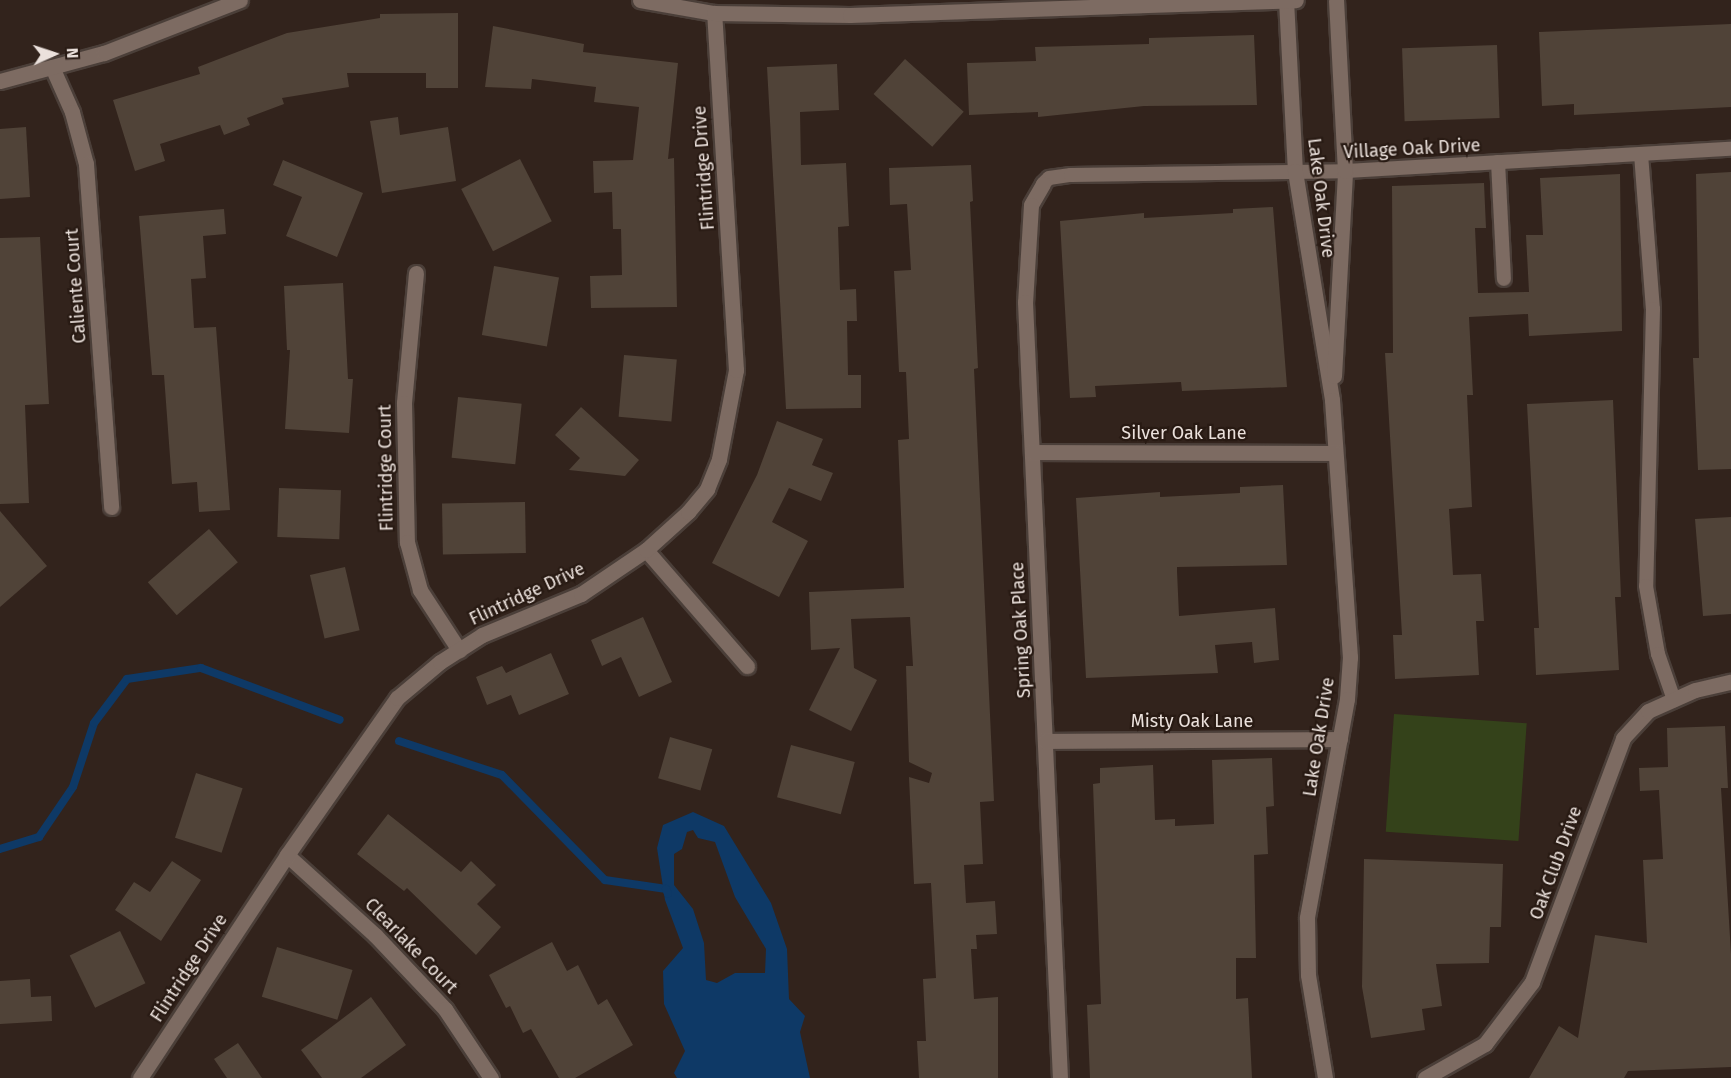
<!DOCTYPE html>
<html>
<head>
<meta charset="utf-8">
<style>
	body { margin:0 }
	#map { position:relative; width:1731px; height:1078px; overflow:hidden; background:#32231c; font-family:"Fira Sans",sans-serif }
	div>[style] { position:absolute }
	.green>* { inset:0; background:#34421a; transform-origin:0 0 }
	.water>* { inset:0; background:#0e3966 }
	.stream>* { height:8px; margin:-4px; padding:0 4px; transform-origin:4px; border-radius:4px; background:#0e3966 }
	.building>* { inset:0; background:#504338; transform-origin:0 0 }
	.roads { filter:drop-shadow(2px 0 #4b3f39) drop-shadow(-2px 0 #4b3f39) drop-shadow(0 2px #4b3f39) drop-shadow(0 -2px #4b3f39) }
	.service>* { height:14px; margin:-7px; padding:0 7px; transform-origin:7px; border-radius:7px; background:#7d6b62 }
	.minor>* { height:15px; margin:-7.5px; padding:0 7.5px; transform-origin:7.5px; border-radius:7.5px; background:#7d6b62 }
	.tertiary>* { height:15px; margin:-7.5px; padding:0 7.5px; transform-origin:7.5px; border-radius:7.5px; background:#7d6b62 }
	span { translate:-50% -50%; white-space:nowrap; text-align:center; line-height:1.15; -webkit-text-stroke:4.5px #281a13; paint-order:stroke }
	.street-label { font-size:18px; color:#ebe1dc }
	.north { position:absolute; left:24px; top:24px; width:60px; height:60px; -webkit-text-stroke:4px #281a13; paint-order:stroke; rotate:87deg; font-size:16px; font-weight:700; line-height:24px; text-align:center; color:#ebe1dc }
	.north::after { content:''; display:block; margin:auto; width:21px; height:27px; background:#ebe1dc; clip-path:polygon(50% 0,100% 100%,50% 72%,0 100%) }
</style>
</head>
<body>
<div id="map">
	<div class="green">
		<div style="left:1394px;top:714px;width:133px;height:118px;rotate:4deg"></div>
	</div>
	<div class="water">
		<div style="clip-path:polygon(evenodd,693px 812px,724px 826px,771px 903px,787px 949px,789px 999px,805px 1016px,800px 1032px,810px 1078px,677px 1078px,674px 1073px,685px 1051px,664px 1004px,663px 971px,683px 948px,665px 900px,657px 848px,663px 825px,693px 812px,693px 830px,698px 838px,715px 842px,735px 897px,766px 949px,765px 973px,735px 973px,717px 983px,706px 980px,704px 943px,693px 909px,674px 885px,674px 854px,682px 849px,687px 832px,693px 830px)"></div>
	</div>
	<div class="stream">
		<div style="left:399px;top:741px;width:108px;rotate:18.3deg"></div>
		<div style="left:502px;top:775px;width:147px;rotate:45.6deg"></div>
		<div style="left:605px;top:880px;width:62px;rotate:8.4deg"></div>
		<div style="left:666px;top:889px;width:5px;rotate:68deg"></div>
		<div style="left:0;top:849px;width:41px;rotate:-17.1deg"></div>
		<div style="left:39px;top:837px;width:60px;rotate:-55.8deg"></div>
		<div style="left:73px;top:787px;width:67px;rotate:-71.8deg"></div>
		<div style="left:94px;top:723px;width:55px;rotate:-53.1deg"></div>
		<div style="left:127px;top:679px;width:75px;rotate:-8.5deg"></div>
		<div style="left:201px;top:668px;width:148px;rotate:20.5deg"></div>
	</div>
	<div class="building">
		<div style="clip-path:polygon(458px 13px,458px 88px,426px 88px,426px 73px,347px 73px,349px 87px,282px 98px,284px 104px,247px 118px,250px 125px,224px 135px,220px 125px,160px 144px,165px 161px,135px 171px,113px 100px,200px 74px,198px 67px,287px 33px,380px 18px,380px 14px)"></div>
		<div style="clip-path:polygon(1731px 24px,1731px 107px,1574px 115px,1574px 104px,1542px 106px,1539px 32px)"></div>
		<div style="clip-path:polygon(493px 26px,584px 44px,583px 52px,678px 63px,668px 159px,674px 158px,677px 307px,591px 308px,590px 276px,622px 275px,621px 229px,613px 229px,612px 192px,594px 193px,593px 161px,633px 160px,639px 107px,594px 102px,596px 87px,532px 79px,531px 89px,485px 87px)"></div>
		<div style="clip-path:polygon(1254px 35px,1257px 105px,1144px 106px,1038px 117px,1038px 112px,969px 115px,967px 63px,1036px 61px,1035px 47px,1149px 44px,1149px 38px)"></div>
		<div style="left:1497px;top:45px;width:73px;height:95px;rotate:88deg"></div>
		<div style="left:905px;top:59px;width:79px;height:47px;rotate:42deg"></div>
		<div style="clip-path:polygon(837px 64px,839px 110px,800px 112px,801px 165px,846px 163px,849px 226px,838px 227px,840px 290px,856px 289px,857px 321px,847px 321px,848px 375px,861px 375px,861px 408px,786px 409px,767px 67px)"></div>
		<div style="clip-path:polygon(398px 117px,400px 135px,448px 127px,456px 181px,382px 193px,370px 121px)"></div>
		<div style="clip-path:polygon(26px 127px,30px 197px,0 199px,0 129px)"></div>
		<div style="left:520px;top:159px;width:70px;height:66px;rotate:63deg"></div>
		<div style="clip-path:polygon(283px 160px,363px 193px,337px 257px,286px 236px,302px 197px,273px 185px)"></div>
		<div style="clip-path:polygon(971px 165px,973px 201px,970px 202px,978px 368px,974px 369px,994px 801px,980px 802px,983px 864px,964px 865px,966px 903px,995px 901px,997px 934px,976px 935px,977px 949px,971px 949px,974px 999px,998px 997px,998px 1078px,919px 1078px,917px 1041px,926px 1041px,923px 979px,936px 978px,931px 883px,914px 884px,909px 777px,929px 783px,932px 773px,909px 762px,906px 666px,913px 666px,910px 617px,851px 619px,854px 668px,877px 680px,851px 731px,809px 710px,840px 648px,811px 650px,809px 592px,904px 588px,898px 440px,909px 439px,906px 372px,899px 372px,894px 271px,911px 270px,907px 204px,890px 205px,889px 168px)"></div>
		<div style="clip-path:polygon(1731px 172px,1731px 469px,1698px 470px,1693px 358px,1699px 358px,1696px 174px)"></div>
		<div style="clip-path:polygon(1620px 174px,1622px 331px,1529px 336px,1528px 314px,1469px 317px,1473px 395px,1467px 395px,1472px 507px,1449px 509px,1453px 575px,1481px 574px,1484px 621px,1476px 621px,1479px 675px,1395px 679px,1393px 635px,1402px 635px,1385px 353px,1393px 353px,1392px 186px,1484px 183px,1486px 228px,1475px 228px,1478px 293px,1529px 292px,1526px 235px,1543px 235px,1540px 178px)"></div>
		<div style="clip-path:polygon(1273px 207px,1287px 387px,1182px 391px,1181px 382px,1095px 386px,1096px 397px,1070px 398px,1060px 221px,1144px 213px,1144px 218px,1233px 213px,1233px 209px)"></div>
		<div style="clip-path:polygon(224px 209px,226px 234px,203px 236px,206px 278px,191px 279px,194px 328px,216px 327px,230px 510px,199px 512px,197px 482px,172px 484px,164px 375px,152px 375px,139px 216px)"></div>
		<div style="clip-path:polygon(40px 237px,49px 404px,25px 405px,29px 503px,0 504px,0 238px)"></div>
		<div style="left:494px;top:266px;width:66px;height:70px;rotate:10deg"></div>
		<div style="clip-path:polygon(343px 283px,348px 379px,353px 379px,349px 433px,285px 429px,290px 350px,287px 350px,284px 286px)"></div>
		<div style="left:624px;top:355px;width:53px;height:62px;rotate:5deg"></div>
		<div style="left:458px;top:397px;width:64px;height:61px;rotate:6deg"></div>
		<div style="clip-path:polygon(1613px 400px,1621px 597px,1615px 597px,1619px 670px,1536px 675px,1534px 628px,1539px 628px,1527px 404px)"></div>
		<div style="clip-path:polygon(581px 407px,639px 460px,625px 476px,569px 470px,580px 458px,555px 435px)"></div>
		<div style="clip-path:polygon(777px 421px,823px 439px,812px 465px,833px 473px,821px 501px,789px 488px,772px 522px,808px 541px,779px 597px,712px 563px,757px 475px)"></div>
		<div style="clip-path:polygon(1283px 485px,1287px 565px,1177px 567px,1177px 571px,1179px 616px,1275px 608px,1279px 660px,1254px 663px,1252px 642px,1215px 645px,1218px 673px,1086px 678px,1076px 498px,1160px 492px,1160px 497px,1240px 493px,1240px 487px)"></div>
		<div style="left:279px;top:488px;width:62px;height:49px;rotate:2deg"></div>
		<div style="left:525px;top:502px;width:51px;height:83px;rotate:89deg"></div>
		<div style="clip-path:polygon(0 511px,47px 566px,0 607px)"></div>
		<div style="clip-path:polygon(1731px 517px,1731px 614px,1703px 616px,1695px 519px)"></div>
		<div style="left:209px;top:529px;width:44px;height:81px;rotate:49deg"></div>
		<div style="left:345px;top:567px;width:65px;height:36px;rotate:77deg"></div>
		<div style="clip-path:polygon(643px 617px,672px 682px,639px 697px,621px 657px,602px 666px,591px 640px)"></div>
		<div style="clip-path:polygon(551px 653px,569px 694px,519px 715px,511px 695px,487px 705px,476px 677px,502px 666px,506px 673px)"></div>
		<div style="clip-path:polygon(1725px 726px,1728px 788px,1721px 788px,1731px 954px,1731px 1067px,1628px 1071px,1624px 1078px,1529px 1078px,1559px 1026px,1578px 1038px,1595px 935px,1647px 943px,1643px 860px,1663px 859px,1659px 790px,1640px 791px,1639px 768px,1668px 767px,1667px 728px)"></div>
		<div style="left:670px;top:737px;width:44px;height:43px;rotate:16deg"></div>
		<div style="left:791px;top:745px;width:66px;height:54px;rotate:15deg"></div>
		<div style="clip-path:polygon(1272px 758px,1274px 806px,1266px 807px,1268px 854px,1254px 855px,1256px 958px,1236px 958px,1236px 999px,1248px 998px,1252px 1078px,1090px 1078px,1087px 1005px,1101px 1004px,1093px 784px,1100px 783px,1100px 768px,1153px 765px,1155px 820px,1175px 819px,1175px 826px,1214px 824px,1212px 760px)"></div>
		<div style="left:196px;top:773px;width:49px;height:68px;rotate:18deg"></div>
		<div style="clip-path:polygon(388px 814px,461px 872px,471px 861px,496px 885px,477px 904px,501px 927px,476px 955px,407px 888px,404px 891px,357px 854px)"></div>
		<div style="clip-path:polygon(1364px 859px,1503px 864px,1501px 927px,1490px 927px,1489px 963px,1436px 964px,1442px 1006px,1422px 1009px,1425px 1030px,1371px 1038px,1362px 987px)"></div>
		<div style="clip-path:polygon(172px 861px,201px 880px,161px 941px,115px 910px,134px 882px,150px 892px)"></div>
		<div style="left:120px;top:931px;width:58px;height:56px;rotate:64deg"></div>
		<div style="clip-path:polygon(552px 942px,567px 971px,578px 965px,598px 1005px,607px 999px,633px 1045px,575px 1078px,559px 1078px,531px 1029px,523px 1033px,510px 1006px,506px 1008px,489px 975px)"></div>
		<div style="left:277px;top:947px;width:79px;height:52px;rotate:17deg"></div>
		<div style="clip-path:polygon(30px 979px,31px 997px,51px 996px,52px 1021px,0 1024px,0 981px)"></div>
		<div style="clip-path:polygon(371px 997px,406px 1045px,361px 1078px,322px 1078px,301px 1050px)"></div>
		<div style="clip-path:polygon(238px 1043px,262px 1078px,227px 1078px,214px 1059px)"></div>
	</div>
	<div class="roads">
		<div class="service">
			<div style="left:1641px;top:154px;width:155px;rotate:85.6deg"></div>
			<div style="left:1653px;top:309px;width:277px;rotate:91.4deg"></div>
			<div style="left:1646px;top:586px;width:69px;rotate:80deg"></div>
			<div style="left:1658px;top:654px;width:49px;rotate:70.8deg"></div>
			<div style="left:1498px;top:162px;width:117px;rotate:87.1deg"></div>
			<div style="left:1043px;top:184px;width:8px;rotate:-45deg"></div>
			<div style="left:1049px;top:178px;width:22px;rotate:-8deg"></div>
			<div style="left:1071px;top:175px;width:274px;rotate:-0.8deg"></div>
			<div style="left:1345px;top:171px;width:387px;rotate:-3.3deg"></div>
		</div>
		<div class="minor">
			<div style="left:1286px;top:0;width:171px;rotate:87deg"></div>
			<div style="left:1295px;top:171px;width:232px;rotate:80.8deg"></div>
			<div style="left:1332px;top:400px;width:258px;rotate:86deg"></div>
			<div style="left:1350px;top:657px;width:42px;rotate:94.1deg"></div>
			<div style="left:1347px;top:699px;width:223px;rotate:100.4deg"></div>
			<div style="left:1307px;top:918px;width:57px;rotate:89deg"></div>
			<div style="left:1308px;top:975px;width:104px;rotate:80.6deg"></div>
			<div style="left:52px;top:67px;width:49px;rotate:66deg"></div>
			<div style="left:72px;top:112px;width:54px;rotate:74.9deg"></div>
			<div style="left:86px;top:164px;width:344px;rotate:85.8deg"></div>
			<div style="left:1043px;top:184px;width:24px;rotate:120deg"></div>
			<div style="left:1031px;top:205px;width:97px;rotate:93.5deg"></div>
			<div style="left:1025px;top:302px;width:777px;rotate:87.42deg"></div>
			<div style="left:416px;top:273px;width:131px;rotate:95.3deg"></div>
			<div style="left:404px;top:403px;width:139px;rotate:88.8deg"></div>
			<div style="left:407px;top:542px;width:50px;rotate:74.8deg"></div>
			<div style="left:420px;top:590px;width:72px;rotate:57deg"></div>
			<div style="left:1334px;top:376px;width:205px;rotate:-86.9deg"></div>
			<div style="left:1345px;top:171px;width:171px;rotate:-93deg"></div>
			<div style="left:1032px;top:452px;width:303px;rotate:0.2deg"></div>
			<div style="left:646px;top:550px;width:154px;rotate:49deg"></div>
			<div style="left:1045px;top:741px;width:295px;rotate:-0.4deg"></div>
			<div style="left:287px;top:855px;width:119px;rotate:42.3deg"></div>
			<div style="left:375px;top:935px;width:102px;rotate:46.6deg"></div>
			<div style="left:445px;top:1009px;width:83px;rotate:56.3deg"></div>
			<div style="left:140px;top:1078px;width:267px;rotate:-56.6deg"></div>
			<div style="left:287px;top:855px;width:192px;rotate:-55deg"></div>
			<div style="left:397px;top:698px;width:56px;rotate:-39.9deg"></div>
			<div style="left:440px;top:662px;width:50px;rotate:-32.7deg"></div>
			<div style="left:482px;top:635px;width:107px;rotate:-22.5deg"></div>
			<div style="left:581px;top:594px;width:78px;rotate:-34.1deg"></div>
			<div style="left:646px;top:550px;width:57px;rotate:-42.1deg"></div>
			<div style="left:688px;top:512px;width:30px;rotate:-50deg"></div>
			<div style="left:707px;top:489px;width:32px;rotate:-68deg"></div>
			<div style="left:719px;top:459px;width:91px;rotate:-79.2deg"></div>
			<div style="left:736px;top:370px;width:358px;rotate:-93.5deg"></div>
			<div style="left:1425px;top:1078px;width:69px;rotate:-29.5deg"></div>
			<div style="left:1485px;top:1044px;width:78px;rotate:-52.8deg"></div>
			<div style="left:1532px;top:982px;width:260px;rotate:-69.5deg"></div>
			<div style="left:1623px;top:738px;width:37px;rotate:-47deg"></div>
			<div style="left:1648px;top:711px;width:51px;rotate:-24.1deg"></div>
			<div style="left:1695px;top:690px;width:37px;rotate:-13deg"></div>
		</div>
		<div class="tertiary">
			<div style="left:640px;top:0;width:75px;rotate:10deg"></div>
			<div style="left:714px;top:13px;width:136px;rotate:0.8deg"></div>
			<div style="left:850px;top:15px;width:446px;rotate:-1.9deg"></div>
			<div style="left:0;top:81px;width:108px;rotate:-15.1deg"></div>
			<div style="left:104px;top:53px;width:146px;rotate:-21.3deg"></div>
		</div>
	</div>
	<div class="street-label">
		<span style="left:1412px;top:149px;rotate:-3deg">Village Oak Drive</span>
		<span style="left:704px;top:168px;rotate:-94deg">Flintridge Drive</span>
		<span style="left:1321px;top:198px;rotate:83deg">Lake Oak Drive</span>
		<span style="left:76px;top:286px;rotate:-94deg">Caliente Court</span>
		<span style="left:1184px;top:433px">Silver Oak Lane</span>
		<span style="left:386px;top:468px;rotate:-91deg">Flintridge Court</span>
		<span style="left:527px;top:594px;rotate:-25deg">Flintridge Drive</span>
		<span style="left:1021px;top:630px;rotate:-93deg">Spring Oak Place</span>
		<span style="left:1192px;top:721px">Misty Oak Lane</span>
		<span style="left:1319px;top:737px;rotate:-81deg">Lake Oak Drive</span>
		<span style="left:1556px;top:863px;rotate:-70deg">Oak Club Drive</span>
		<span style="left:411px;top:946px;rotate:46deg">Clearlake Court</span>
		<span style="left:189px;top:968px;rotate:-57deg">Flintridge Drive</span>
	</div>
	<div class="north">N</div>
</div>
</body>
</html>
